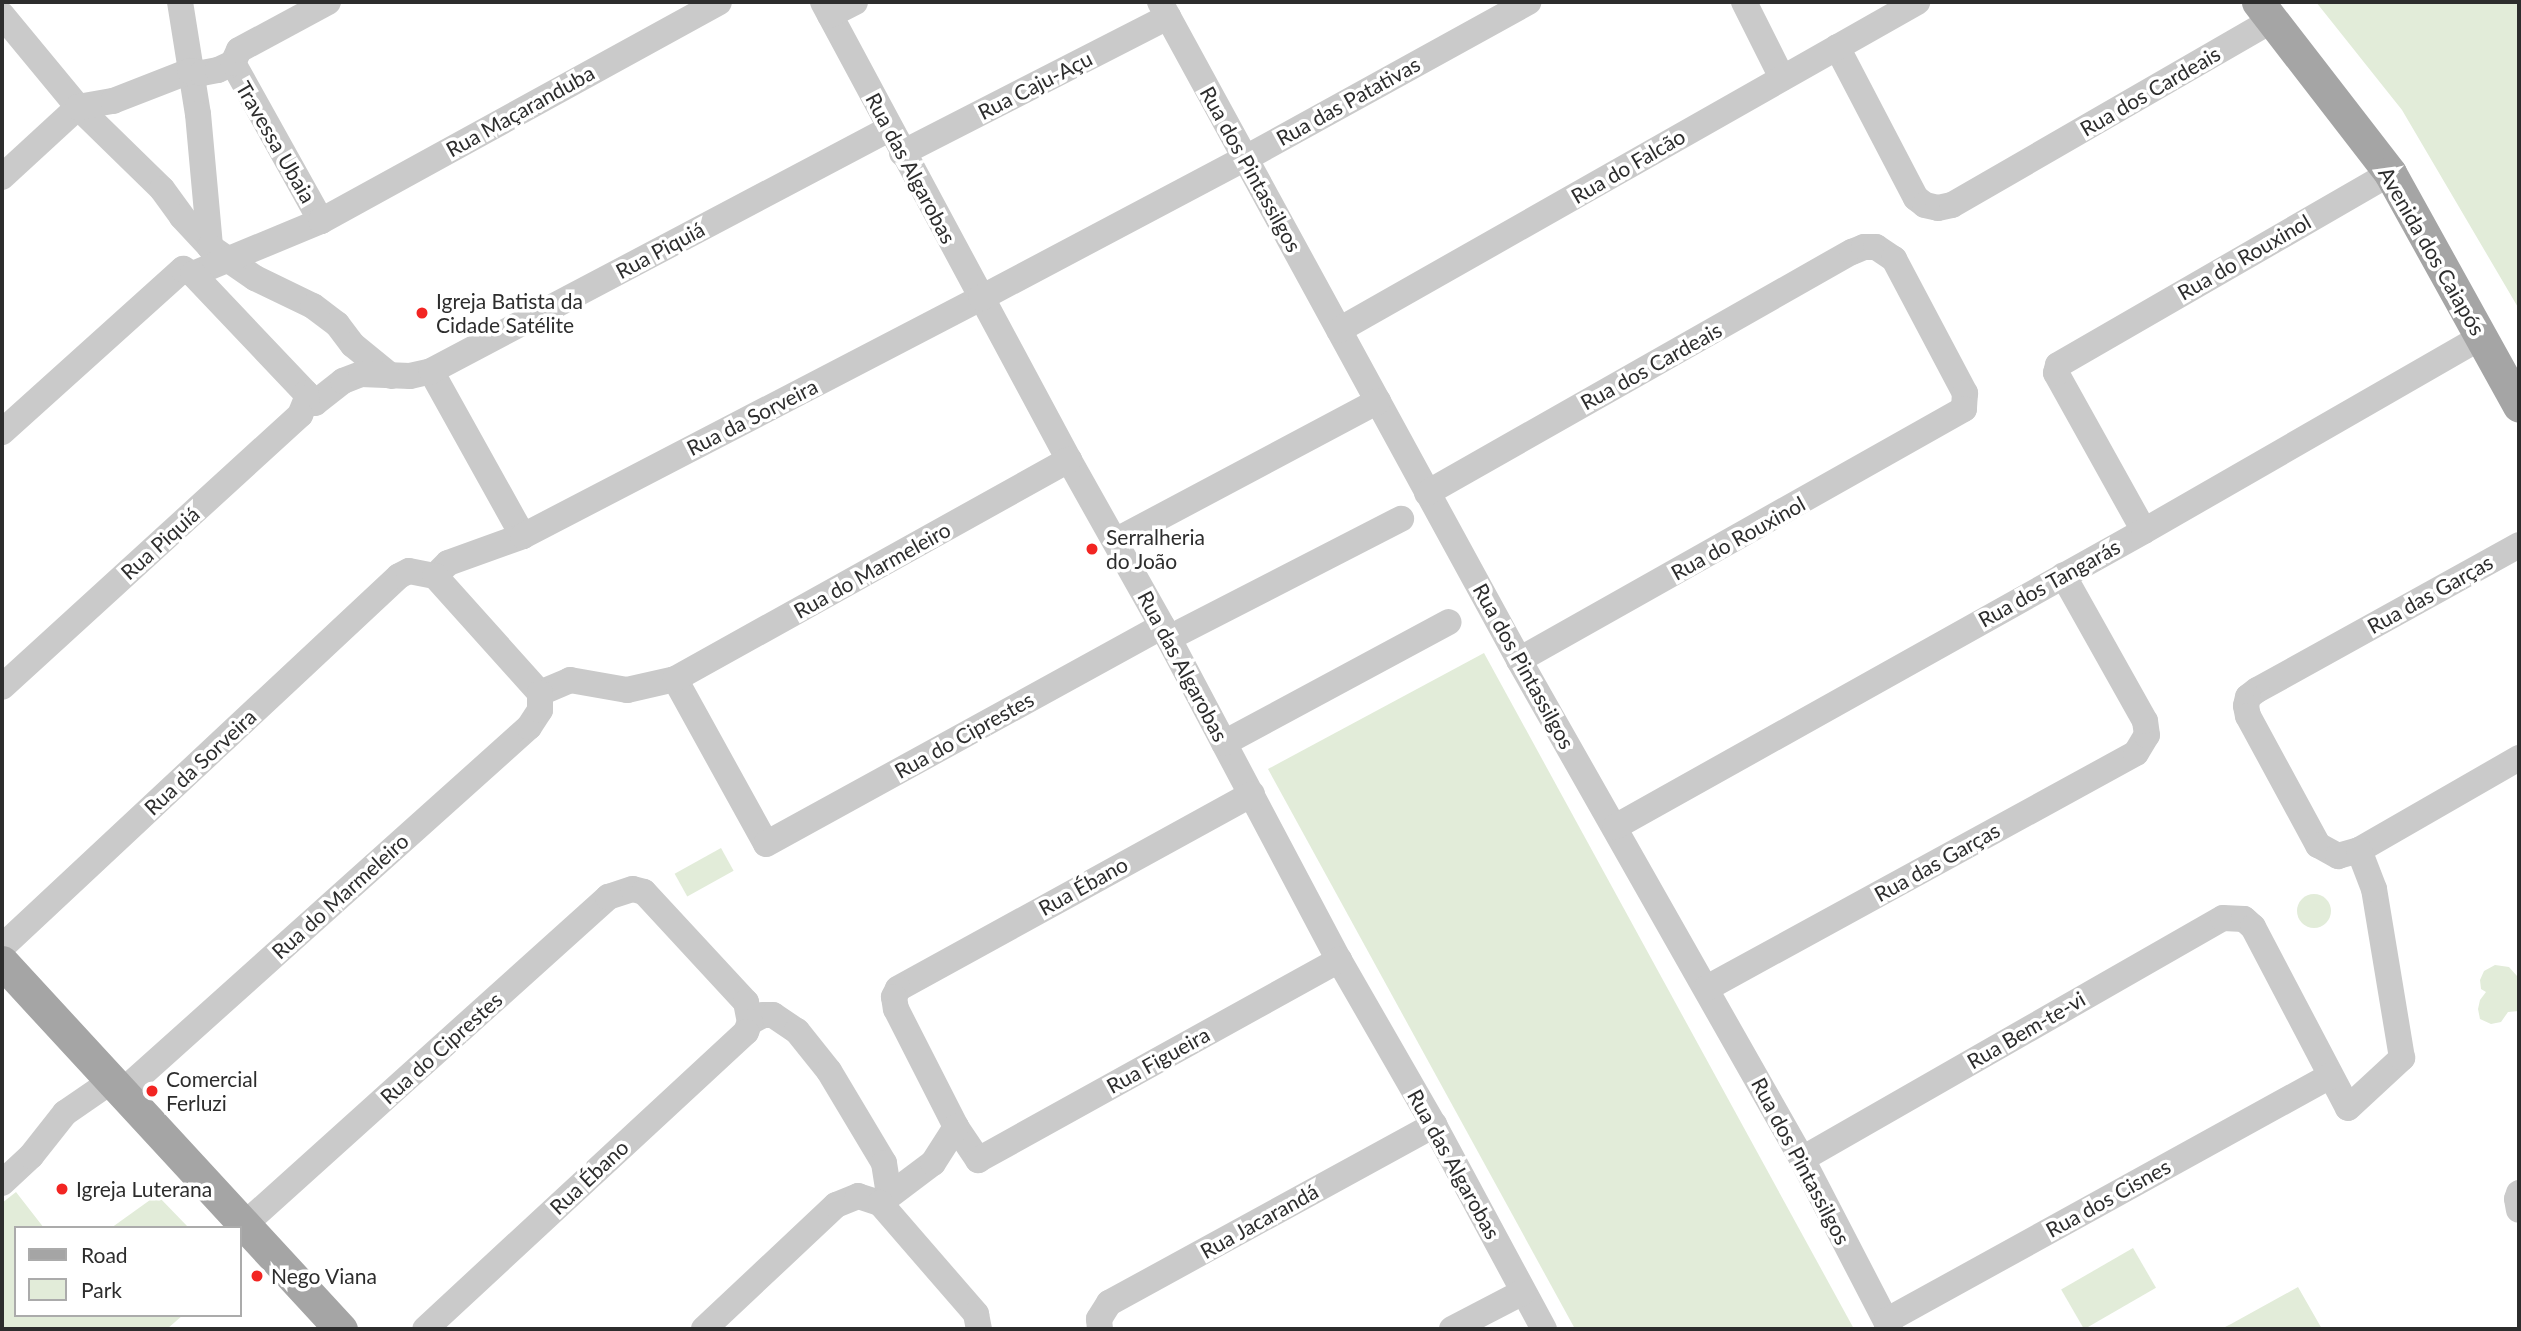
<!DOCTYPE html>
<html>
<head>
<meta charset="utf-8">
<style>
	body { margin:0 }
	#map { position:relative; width:2521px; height:1331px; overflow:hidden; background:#fff; font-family:Lato,sans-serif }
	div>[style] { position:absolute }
	.green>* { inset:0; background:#e2ecd9; transform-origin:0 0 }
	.round { border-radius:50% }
	.minor>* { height:26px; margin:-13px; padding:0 13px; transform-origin:13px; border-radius:13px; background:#cacaca }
	.major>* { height:33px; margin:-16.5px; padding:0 16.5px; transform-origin:16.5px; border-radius:16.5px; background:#a5a5a5 }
	.dots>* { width:19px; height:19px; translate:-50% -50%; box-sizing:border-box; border:4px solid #fff; border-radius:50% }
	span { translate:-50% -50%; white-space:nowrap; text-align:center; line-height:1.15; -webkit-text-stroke:7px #fff; paint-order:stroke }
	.street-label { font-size:21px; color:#2d2d2d }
	.poi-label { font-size:21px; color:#2d2d2d }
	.left { translate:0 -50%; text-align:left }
	.frame { position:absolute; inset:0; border:4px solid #2d2d2d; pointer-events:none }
	.legend { position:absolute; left:14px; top:1226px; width:228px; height:91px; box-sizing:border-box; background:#fff; border:2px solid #ababab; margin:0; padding:9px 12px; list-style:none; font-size:21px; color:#2d2d2d }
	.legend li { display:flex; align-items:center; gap:14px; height:35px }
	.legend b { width:35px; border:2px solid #ababab }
</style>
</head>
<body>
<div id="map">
	<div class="green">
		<div style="clip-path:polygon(2316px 2px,2519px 2px,2519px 309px,2402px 110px)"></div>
		<div style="clip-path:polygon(1484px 653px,1854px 1329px,1575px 1329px,1268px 769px)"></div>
		<div style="left:721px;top:848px;width:26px;height:53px;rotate:61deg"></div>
		<div class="round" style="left:2297px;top:894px;width:34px;height:34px"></div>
		<div style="clip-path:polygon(2495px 965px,2509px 967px,2517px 976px,2519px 1011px,2508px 1012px,2501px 1022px,2491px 1024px,2480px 1019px,2478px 1009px,2480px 1000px,2486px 992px,2481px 989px,2480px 980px,2484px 971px)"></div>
		<div style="clip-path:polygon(16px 1192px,44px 1228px,16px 1228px,16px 1315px,183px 1315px,167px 1329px,2px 1329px,2px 1203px)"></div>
		<div style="clip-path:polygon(157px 1195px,189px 1228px,111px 1228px)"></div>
		<div style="left:2133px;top:1248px;width:46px;height:83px;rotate:60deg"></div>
		<div style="clip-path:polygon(2298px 1287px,2322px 1329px,2221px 1329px,2231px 1324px)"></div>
	</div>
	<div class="minor">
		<div style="left:180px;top:2px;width:113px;rotate:80.9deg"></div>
		<div style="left:198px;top:114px;width:134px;rotate:84.8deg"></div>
		<div style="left:823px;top:2px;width:520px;rotate:61.76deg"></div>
		<div style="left:1069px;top:460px;width:190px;rotate:60.7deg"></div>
		<div style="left:1162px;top:626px;width:378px;rotate:62.1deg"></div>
		<div style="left:1339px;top:960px;width:190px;rotate:60.1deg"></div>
		<div style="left:1434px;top:1125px;width:232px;rotate:61.7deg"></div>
		<div style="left:1160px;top:2px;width:750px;rotate:61.38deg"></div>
		<div style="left:1519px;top:660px;width:574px;rotate:60.44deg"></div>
		<div style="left:1802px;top:1159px;width:191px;rotate:62.6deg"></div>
		<div style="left:1744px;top:2px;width:85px;rotate:63.4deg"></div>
		<div style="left:2px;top:15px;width:119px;rotate:50.4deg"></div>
		<div style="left:78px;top:107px;width:117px;rotate:44.3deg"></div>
		<div style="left:162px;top:189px;width:34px;rotate:54deg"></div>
		<div style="left:182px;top:217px;width:41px;rotate:47deg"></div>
		<div style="left:210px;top:247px;width:55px;rotate:34.6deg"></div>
		<div style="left:255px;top:278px;width:64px;rotate:25.8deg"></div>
		<div style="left:313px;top:306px;width:30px;rotate:37deg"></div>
		<div style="left:337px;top:324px;width:26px;rotate:53deg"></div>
		<div style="left:353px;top:345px;width:49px;rotate:39.2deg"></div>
		<div style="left:830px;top:15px;width:28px;rotate:-27deg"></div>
		<div style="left:1837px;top:47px;width:170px;rotate:62.4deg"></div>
		<div style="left:1916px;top:198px;width:11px;rotate:38deg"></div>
		<div style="left:1925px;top:205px;width:13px;rotate:13deg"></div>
		<div style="left:1938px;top:208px;width:14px;rotate:-12deg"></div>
		<div style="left:1952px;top:205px;width:370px;rotate:-30deg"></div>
		<div style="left:233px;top:63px;width:181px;rotate:60.9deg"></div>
		<div style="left:902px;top:153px;width:299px;rotate:-27.1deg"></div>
		<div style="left:2px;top:177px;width:103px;rotate:-42.6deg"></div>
		<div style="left:78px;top:107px;width:36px;rotate:-10deg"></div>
		<div style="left:113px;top:101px;width:83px;rotate:-21.3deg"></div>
		<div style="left:190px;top:71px;width:12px;rotate:9deg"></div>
		<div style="left:202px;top:73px;width:16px;rotate:-11deg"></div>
		<div style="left:218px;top:70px;width:17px;rotate:-25deg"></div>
		<div style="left:233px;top:63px;width:14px;rotate:-65deg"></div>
		<div style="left:239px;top:50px;width:101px;rotate:-28.3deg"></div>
		<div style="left:193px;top:274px;width:139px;rotate:-22.5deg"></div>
		<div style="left:321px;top:221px;width:454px;rotate:-28.8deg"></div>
		<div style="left:1339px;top:330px;width:665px;rotate:-29.57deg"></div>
		<div style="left:431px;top:371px;width:189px;rotate:60.9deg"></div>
		<div style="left:307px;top:403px;width:8px"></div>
		<div style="left:315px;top:403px;width:36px;rotate:-38deg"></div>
		<div style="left:343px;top:381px;width:19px;rotate:-21deg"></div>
		<div style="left:361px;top:374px;width:49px;rotate:2.3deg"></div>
		<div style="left:410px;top:376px;width:22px;rotate:-13deg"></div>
		<div style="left:431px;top:371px;width:518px;rotate:-27.85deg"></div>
		<div style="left:2px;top:432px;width:244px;rotate:-42deg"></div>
		<div style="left:183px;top:269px;width:11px;rotate:27deg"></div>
		<div style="left:193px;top:274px;width:164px;rotate:46.5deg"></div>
		<div style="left:306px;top:393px;width:5px;rotate:79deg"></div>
		<div style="left:307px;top:398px;width:18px;rotate:112deg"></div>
		<div style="left:300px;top:415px;width:403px;rotate:137.6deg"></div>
		<div style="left:1427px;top:493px;width:489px;rotate:-29.6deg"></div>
		<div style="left:1852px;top:252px;width:13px;rotate:-23deg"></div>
		<div style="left:1864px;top:247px;width:12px"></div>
		<div style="left:1876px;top:247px;width:22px;rotate:34deg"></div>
		<div style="left:1894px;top:259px;width:152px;rotate:62.1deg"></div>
		<div style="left:1965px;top:393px;width:16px;rotate:94deg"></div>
		<div style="left:1964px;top:409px;width:511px;rotate:150.58deg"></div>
		<div style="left:2144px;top:531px;width:181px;rotate:-119.1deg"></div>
		<div style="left:2056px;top:373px;width:8px;rotate:-76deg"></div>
		<div style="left:2058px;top:365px;width:384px;rotate:-30deg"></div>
		<div style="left:1115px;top:541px;width:298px;rotate:-28deg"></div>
		<div style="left:2519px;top:545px;width:299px;rotate:151deg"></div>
		<div style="left:2257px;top:690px;width:11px;rotate:142deg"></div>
		<div style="left:2248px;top:697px;width:9px;rotate:103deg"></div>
		<div style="left:2246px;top:706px;width:10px;rotate:79deg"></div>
		<div style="left:2248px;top:716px;width:147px;rotate:61.5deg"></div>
		<div style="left:2318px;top:845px;width:23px;rotate:29deg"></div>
		<div style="left:2338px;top:856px;width:22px;rotate:-16deg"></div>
		<div style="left:2359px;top:850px;width:185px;rotate:-29.9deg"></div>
		<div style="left:435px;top:576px;width:18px;rotate:-45deg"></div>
		<div style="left:448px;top:563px;width:80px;rotate:-19.8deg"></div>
		<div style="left:523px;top:536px;width:516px;rotate:-27.46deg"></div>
		<div style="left:981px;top:298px;width:297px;rotate:-27.9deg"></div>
		<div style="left:1244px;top:159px;width:325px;rotate:-28.9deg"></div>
		<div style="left:1169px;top:638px;width:261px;rotate:-27.2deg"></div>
		<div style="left:675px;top:679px;width:188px;rotate:61.1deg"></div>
		<div style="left:766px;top:844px;width:452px;rotate:-28.8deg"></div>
		<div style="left:540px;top:693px;width:33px;rotate:-23deg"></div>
		<div style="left:570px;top:680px;width:58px;rotate:10deg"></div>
		<div style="left:627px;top:690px;width:49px;rotate:-12.9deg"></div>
		<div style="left:675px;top:679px;width:451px;rotate:-29.1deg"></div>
		<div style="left:1224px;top:743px;width:255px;rotate:-28.3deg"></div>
		<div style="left:1252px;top:794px;width:404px;rotate:151.2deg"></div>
		<div style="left:898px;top:989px;width:9px;rotate:117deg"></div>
		<div style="left:894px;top:997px;width:12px;rotate:81deg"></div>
		<div style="left:896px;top:1009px;width:132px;rotate:63deg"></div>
		<div style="left:956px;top:1127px;width:40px;rotate:56deg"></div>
		<div style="left:978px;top:1160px;width:413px;rotate:-29deg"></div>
		<div style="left:1615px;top:827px;width:606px;rotate:-29.23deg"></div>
		<div style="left:2144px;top:531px;width:389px;rotate:-29.9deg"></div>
		<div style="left:2px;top:947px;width:543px;rotate:-43.06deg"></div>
		<div style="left:399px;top:576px;width:11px;rotate:-27deg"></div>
		<div style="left:409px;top:571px;width:26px;rotate:11deg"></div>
		<div style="left:435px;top:576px;width:157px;rotate:48.1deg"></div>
		<div style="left:1707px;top:988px;width:489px;rotate:-28.7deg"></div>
		<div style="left:2136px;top:753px;width:21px;rotate:-59deg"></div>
		<div style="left:2147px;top:735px;width:14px;rotate:-98deg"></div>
		<div style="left:2145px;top:721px;width:167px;rotate:-119.3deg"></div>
		<div style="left:750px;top:1022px;width:15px;rotate:-28deg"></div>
		<div style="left:763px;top:1015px;width:10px"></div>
		<div style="left:773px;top:1015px;width:29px;rotate:34deg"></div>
		<div style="left:797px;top:1031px;width:51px;rotate:51.3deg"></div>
		<div style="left:829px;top:1071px;width:107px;rotate:59.1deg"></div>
		<div style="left:884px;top:1163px;width:30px;rotate:81deg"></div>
		<div style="left:123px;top:1091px;width:545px;rotate:-41.88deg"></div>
		<div style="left:529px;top:727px;width:20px;rotate:-57deg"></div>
		<div style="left:540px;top:710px;width:17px;rotate:-90deg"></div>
		<div style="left:1802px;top:1159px;width:485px;rotate:-29.8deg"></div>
		<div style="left:2223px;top:918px;width:21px;rotate:3deg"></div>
		<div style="left:2244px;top:919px;width:12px;rotate:42deg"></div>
		<div style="left:2253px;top:927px;width:204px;rotate:62.3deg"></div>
		<div style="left:2348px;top:1108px;width:74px;rotate:-42.8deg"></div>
		<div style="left:2402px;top:1058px;width:171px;rotate:-99.4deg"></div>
		<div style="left:2374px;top:889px;width:42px;rotate:-111deg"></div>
		<div style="left:2px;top:1183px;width:40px;rotate:-43deg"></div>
		<div style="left:31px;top:1156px;width:55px;rotate:-51.7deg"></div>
		<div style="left:65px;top:1113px;width:58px;rotate:-34.5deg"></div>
		<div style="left:2519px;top:1193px;width:6px;rotate:108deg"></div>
		<div style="left:2517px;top:1199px;width:11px;rotate:80deg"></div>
		<div style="left:881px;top:1202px;width:65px;rotate:-36.9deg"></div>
		<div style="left:933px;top:1163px;width:43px;rotate:-57.4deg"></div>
		<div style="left:245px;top:1224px;width:489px;rotate:-42deg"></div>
		<div style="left:608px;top:897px;width:26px;rotate:-18deg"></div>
		<div style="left:633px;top:889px;width:11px;rotate:15deg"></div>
		<div style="left:644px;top:892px;width:150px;rotate:47.2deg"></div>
		<div style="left:746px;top:1002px;width:20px;rotate:79deg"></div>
		<div style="left:750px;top:1022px;width:11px;rotate:112deg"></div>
		<div style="left:746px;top:1032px;width:437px;rotate:137.2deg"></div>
		<div style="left:1886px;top:1321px;width:507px;rotate:-28.89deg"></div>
		<div style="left:704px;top:1329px;width:181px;rotate:-43.2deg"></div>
		<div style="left:836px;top:1205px;width:24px;rotate:-22deg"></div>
		<div style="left:858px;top:1196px;width:23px;rotate:18deg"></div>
		<div style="left:880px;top:1203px;width:147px;rotate:49.1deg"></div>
		<div style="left:976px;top:1314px;width:15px;rotate:79deg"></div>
		<div style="left:1100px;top:1329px;width:10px;rotate:-96deg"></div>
		<div style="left:1099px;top:1319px;width:19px;rotate:-58deg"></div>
		<div style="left:1109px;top:1303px;width:371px;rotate:-28.7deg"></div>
		<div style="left:1452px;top:1329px;width:80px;rotate:-27.5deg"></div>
	</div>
	<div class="major">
		<div style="left:2258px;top:2px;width:216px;rotate:52.3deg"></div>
		<div style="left:2390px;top:173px;width:266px;rotate:61deg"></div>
		<div style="left:2px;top:962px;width:500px;rotate:47.3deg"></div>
	</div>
	<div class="dots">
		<div style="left:422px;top:313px;background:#f22522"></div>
		<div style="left:1092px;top:549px;background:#f22522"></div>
		<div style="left:152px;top:1091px;background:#f22522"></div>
		<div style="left:62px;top:1189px;background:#f22522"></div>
		<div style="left:257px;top:1276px;background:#f22522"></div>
	</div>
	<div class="street-label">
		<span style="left:1035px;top:85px;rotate:-27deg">Rua Caju-Açu</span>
		<span style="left:2150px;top:91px;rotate:-30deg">Rua dos Cardeais</span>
		<span style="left:1348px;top:101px;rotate:-29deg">Rua das Patativas</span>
		<span style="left:520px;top:111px;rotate:-29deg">Rua Maçaranduba</span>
		<span style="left:276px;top:142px;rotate:60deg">Travessa Ubaia</span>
		<span style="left:1628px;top:166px;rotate:-30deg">Rua do Falcão</span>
		<span style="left:911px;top:168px;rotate:62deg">Rua das Algarobas</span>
		<span style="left:1251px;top:169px;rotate:61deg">Rua dos Pintassilgos</span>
		<span style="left:660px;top:250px;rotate:-28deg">Rua Piquiá</span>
		<span style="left:2432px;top:251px;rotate:60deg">Avenida dos Caiapós</span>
		<span style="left:2244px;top:257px;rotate:-30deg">Rua do Rouxinol</span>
		<span style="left:1651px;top:366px;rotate:-29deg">Rua dos Cardeais</span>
		<span style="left:752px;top:417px;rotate:-27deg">Rua da Sorveira</span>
		<span style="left:1738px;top:538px;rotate:-29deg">Rua do Rouxinol</span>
		<span style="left:160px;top:543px;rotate:-42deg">Rua Piquiá</span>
		<span style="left:872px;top:570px;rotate:-29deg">Rua do Marmeleiro</span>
		<span style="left:2049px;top:583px;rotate:-29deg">Rua dos Tangarás</span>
		<span style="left:2430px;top:594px;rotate:-29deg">Rua das Garças</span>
		<span style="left:1183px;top:666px;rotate:62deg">Rua das Algarobas</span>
		<span style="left:1524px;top:666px;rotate:61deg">Rua dos Pintassilgos</span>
		<span style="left:964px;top:735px;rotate:-29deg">Rua do Ciprestes</span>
		<span style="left:200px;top:762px;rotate:-43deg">Rua da Sorveira</span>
		<span style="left:1937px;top:862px;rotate:-29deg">Rua das Garças</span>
		<span style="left:1083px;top:886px;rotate:-29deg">Rua Ébano</span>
		<span style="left:340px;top:896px;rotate:-42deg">Rua do Marmeleiro</span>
		<span style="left:2026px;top:1030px;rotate:-30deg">Rua Bem-te-vi</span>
		<span style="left:441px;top:1048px;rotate:-42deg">Rua do Ciprestes</span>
		<span style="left:1158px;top:1060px;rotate:-29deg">Rua Figueira</span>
		<span style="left:1801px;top:1161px;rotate:62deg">Rua dos Pintassilgos</span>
		<span style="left:1454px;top:1164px;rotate:61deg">Rua das Algarobas</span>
		<span style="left:589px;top:1177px;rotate:-43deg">Rua Ébano</span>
		<span style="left:2108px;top:1198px;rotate:-29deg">Rua dos Cisnes</span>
		<span style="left:1259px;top:1221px;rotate:-29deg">Rua Jacarandá</span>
	</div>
	<div class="poi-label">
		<span class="left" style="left:436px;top:313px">Igreja Batista da<br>Cidade Satélite</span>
		<span class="left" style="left:1106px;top:549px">Serralheria<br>do João</span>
		<span class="left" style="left:166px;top:1091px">Comercial<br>Ferluzi</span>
		<span class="left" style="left:76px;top:1189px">Igreja Luterana</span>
		<span class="left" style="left:271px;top:1276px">Nego Viana</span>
	</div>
	<div class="frame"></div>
	<ul class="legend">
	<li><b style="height:9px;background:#a5a5a5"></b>Road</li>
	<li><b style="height:19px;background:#e2ecd9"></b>Park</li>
	</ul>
</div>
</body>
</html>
